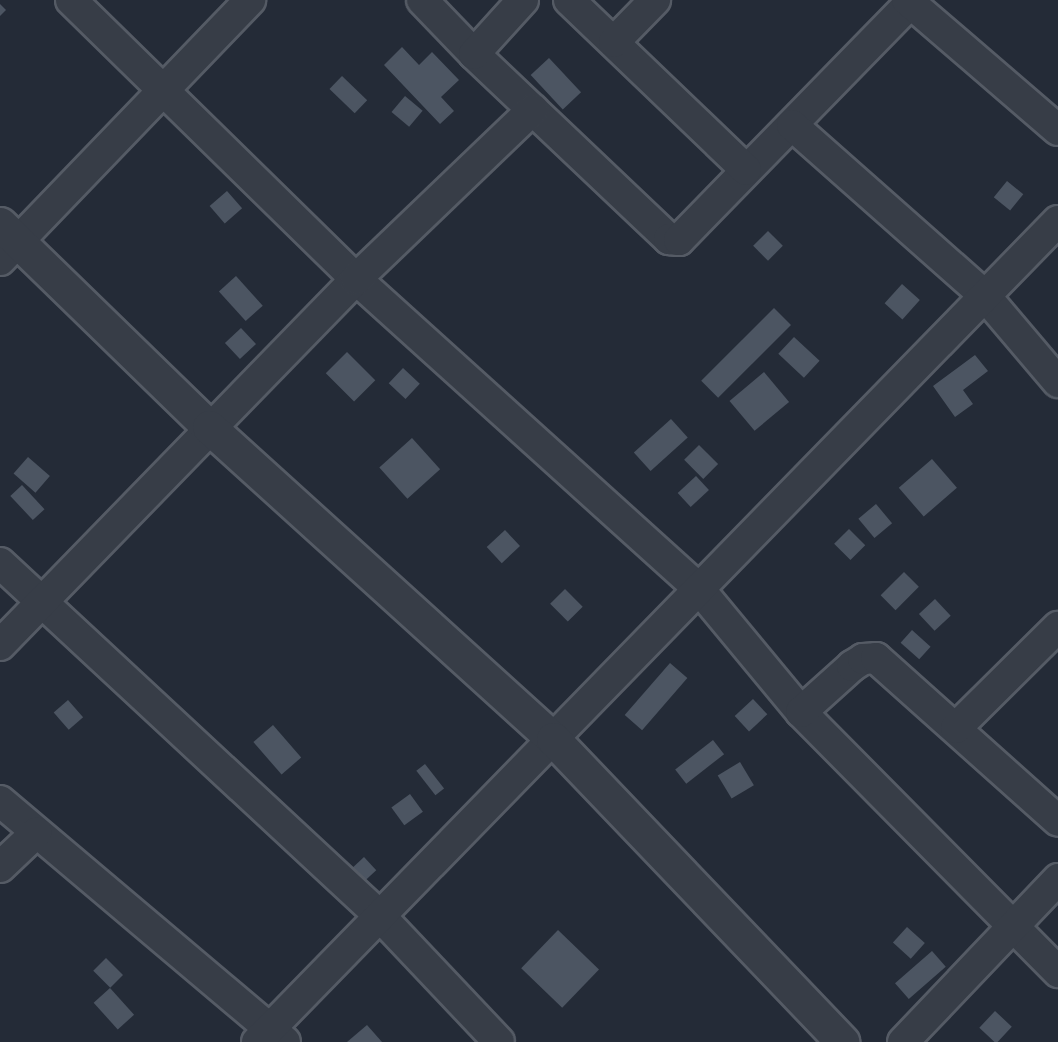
<!DOCTYPE html>
<html>
<head>
<meta charset="utf-8">
<style>
	body { margin:0 }
	#map { position:relative; width:1058px; height:1042px; overflow:hidden; background:#242b37; font-family:Helvetica,sans-serif }
	div>[style] { position:absolute }
	.building>* { inset:0; background:#4c5562; transform-origin:0 0 }
	.roads { filter:drop-shadow(2px 0 #555b65) drop-shadow(-2px 0 #555b65) drop-shadow(0 2px #555b65) drop-shadow(0 -2px #555b65) }
	.minor>* { height:30px; margin:-15px; padding:0 15px; transform-origin:15px; border-radius:15px; background:#373d47 }
	.tertiary>* { height:33px; margin:-16.5px; padding:0 16.5px; transform-origin:16.5px; border-radius:16.5px; background:#373d47 }
	span { translate:-50% -50%; white-space:nowrap; text-align:center; line-height:1.15; -webkit-text-stroke:5px #1c222c; paint-order:stroke }
</style>
</head>
<body>
<div id="map">
	<div class="building">
		<div style="clip-path:polygon(0 4px,6px 10px,0 16px)"></div>
		<div style="clip-path:polygon(402px 47px,419px 65px,432px 52px,459px 80px,441px 97px,454px 111px,440px 124px,384px 65px)"></div>
		<div style="left:549px;top:58px;width:47px;height:25px;rotate:47deg"></div>
		<div style="left:342px;top:76px;width:35px;height:18px;rotate:44deg"></div>
		<div style="left:405px;top:96px;width:23px;height:21px;rotate:40deg"></div>
		<div style="left:1007px;top:181px;width:21px;height:21px;rotate:39deg"></div>
		<div style="left:227px;top:191px;width:23px;height:23px;rotate:49deg"></div>
		<div style="left:768px;top:231px;width:21px;height:21px;rotate:45deg"></div>
		<div style="left:236px;top:276px;width:40px;height:23px;rotate:48deg"></div>
		<div style="left:902px;top:284px;width:24px;height:26px;rotate:42deg"></div>
		<div style="left:774px;top:308px;width:24px;height:103px;rotate:45deg"></div>
		<div style="left:241px;top:328px;width:22px;height:22px;rotate:47deg"></div>
		<div style="left:794px;top:337px;width:35px;height:23px;rotate:43deg"></div>
		<div style="left:347px;top:352px;width:40px;height:30px;rotate:45deg"></div>
		<div style="clip-path:polygon(975px 355px,988px 371px,963px 390px,973px 404px,955px 417px,933px 386px)"></div>
		<div style="left:403px;top:368px;width:23px;height:21px;rotate:43deg"></div>
		<div style="left:764px;top:372px;width:39px;height:45px;rotate:50deg"></div>
		<div style="left:671px;top:419px;width:25px;height:50px;rotate:48deg"></div>
		<div style="left:412px;top:438px;width:42px;height:44px;rotate:48deg"></div>
		<div style="left:699px;top:445px;width:27px;height:21px;rotate:45deg"></div>
		<div style="left:28px;top:457px;width:29px;height:22px;rotate:41deg"></div>
		<div style="left:932px;top:459px;width:38px;height:44px;rotate:49deg"></div>
		<div style="left:696px;top:476px;width:19px;height:25px;rotate:47deg"></div>
		<div style="left:22px;top:485px;width:33px;height:16px;rotate:47deg"></div>
		<div style="left:876px;top:504px;width:25px;height:23px;rotate:50deg"></div>
		<div style="left:849px;top:529px;width:23px;height:21px;rotate:45deg"></div>
		<div style="left:505px;top:530px;width:22px;height:25px;rotate:47deg"></div>
		<div style="left:904px;top:572px;width:21px;height:33px;rotate:45deg"></div>
		<div style="left:565px;top:589px;width:25px;height:21px;rotate:45deg"></div>
		<div style="left:935px;top:599px;width:23px;height:22px;rotate:47deg"></div>
		<div style="left:912px;top:630px;width:25px;height:17px;rotate:42deg"></div>
		<div style="left:670px;top:663px;width:23px;height:69px;rotate:41deg"></div>
		<div style="left:753px;top:699px;width:21px;height:25px;rotate:47deg"></div>
		<div style="left:68px;top:700px;width:23px;height:19px;rotate:49deg"></div>
		<div style="left:273px;top:725px;width:43px;height:26px;rotate:49deg"></div>
		<div style="left:713px;top:740px;width:18px;height:48px;rotate:52deg"></div>
		<div style="left:740px;top:762px;width:27px;height:26px;rotate:59deg"></div>
		<div style="left:425px;top:764px;width:31px;height:11px;rotate:52deg"></div>
		<div style="left:410px;top:794px;width:22px;height:23px;rotate:54deg"></div>
		<div style="left:364px;top:857px;width:18px;height:23px;rotate:47deg"></div>
		<div style="left:907px;top:927px;width:24px;height:21px;rotate:42deg"></div>
		<div style="left:558px;top:930px;width:57px;height:53px;rotate:44deg"></div>
		<div style="left:932px;top:951px;width:21px;height:49px;rotate:49deg"></div>
		<div style="left:106px;top:958px;width:24px;height:18px;rotate:45deg"></div>
		<div style="left:110px;top:988px;width:36px;height:22px;rotate:48deg"></div>
		<div style="left:995px;top:1011px;width:23px;height:23px;rotate:43deg"></div>
		<div style="clip-path:polygon(367px 1025px,382px 1042px,347px 1042px)"></div>
	</div>
	<div class="roads">
		<div class="minor">
			<div style="left:71px;top:0;width:399px;rotate:44.4deg"></div>
			<div style="left:356px;top:279px;width:464px;rotate:42.1deg"></div>
			<div style="left:700px;top:590px;width:158px;rotate:50.4deg"></div>
			<div style="left:801px;top:712px;width:366px;rotate:45.3deg"></div>
			<div style="left:422px;top:0;width:75px;rotate:46.1deg"></div>
			<div style="left:474px;top:54px;width:269px;rotate:43.5deg"></div>
			<div style="left:669px;top:239px;width:10px;rotate:6deg"></div>
			<div style="left:679px;top:240px;width:335px;rotate:-45.7deg"></div>
			<div style="left:569px;top:0;width:245px;rotate:43.8deg"></div>
			<div style="left:907px;top:0;width:199px;rotate:40.7deg"></div>
			<div style="left:614px;top:42px;width:59px;rotate:-45.7deg"></div>
			<div style="left:474px;top:54px;width:73px;rotate:-47.8deg"></div>
			<div style="left:792px;top:125px;width:258px;rotate:41.5deg"></div>
			<div style="left:985px;top:296px;width:113px;rotate:49.7deg"></div>
			<div style="left:0;top:260px;width:361px;rotate:-46.1deg"></div>
			<div style="left:0;top:563px;width:519px;rotate:42.89deg"></div>
			<div style="left:380px;top:916px;width:173px;rotate:46.6deg"></div>
			<div style="left:0;top:645px;width:511px;rotate:-45.79deg"></div>
			<div style="left:356px;top:279px;width:245px;rotate:-43.8deg"></div>
			<div style="left:801px;top:712px;width:69px;rotate:-42deg"></div>
			<div style="left:852px;top:666px;width:13px;rotate:-32deg"></div>
			<div style="left:863px;top:659px;width:13px;rotate:-4deg"></div>
			<div style="left:876px;top:658px;width:244px;rotate:41.8deg"></div>
			<div style="left:956px;top:728px;width:144px;rotate:-44.7deg"></div>
			<div style="left:0;top:801px;width:373px;rotate:40.2deg"></div>
			<div style="left:0;top:867px;width:50px;rotate:-43.4deg"></div>
			<div style="left:257px;top:1042px;width:1147px;rotate:-45.71deg"></div>
			<div style="left:903px;top:1042px;width:225px;rotate:-46.4deg"></div>
		</div>
		<div class="tertiary">
			<div style="left:0;top:224px;width:291px;rotate:44.2deg"></div>
			<div style="left:209px;top:427px;width:464px;rotate:42.2deg"></div>
			<div style="left:553px;top:739px;width:419px;rotate:46.3deg"></div>
		</div>
	</div>
</div>
</body>
</html>
